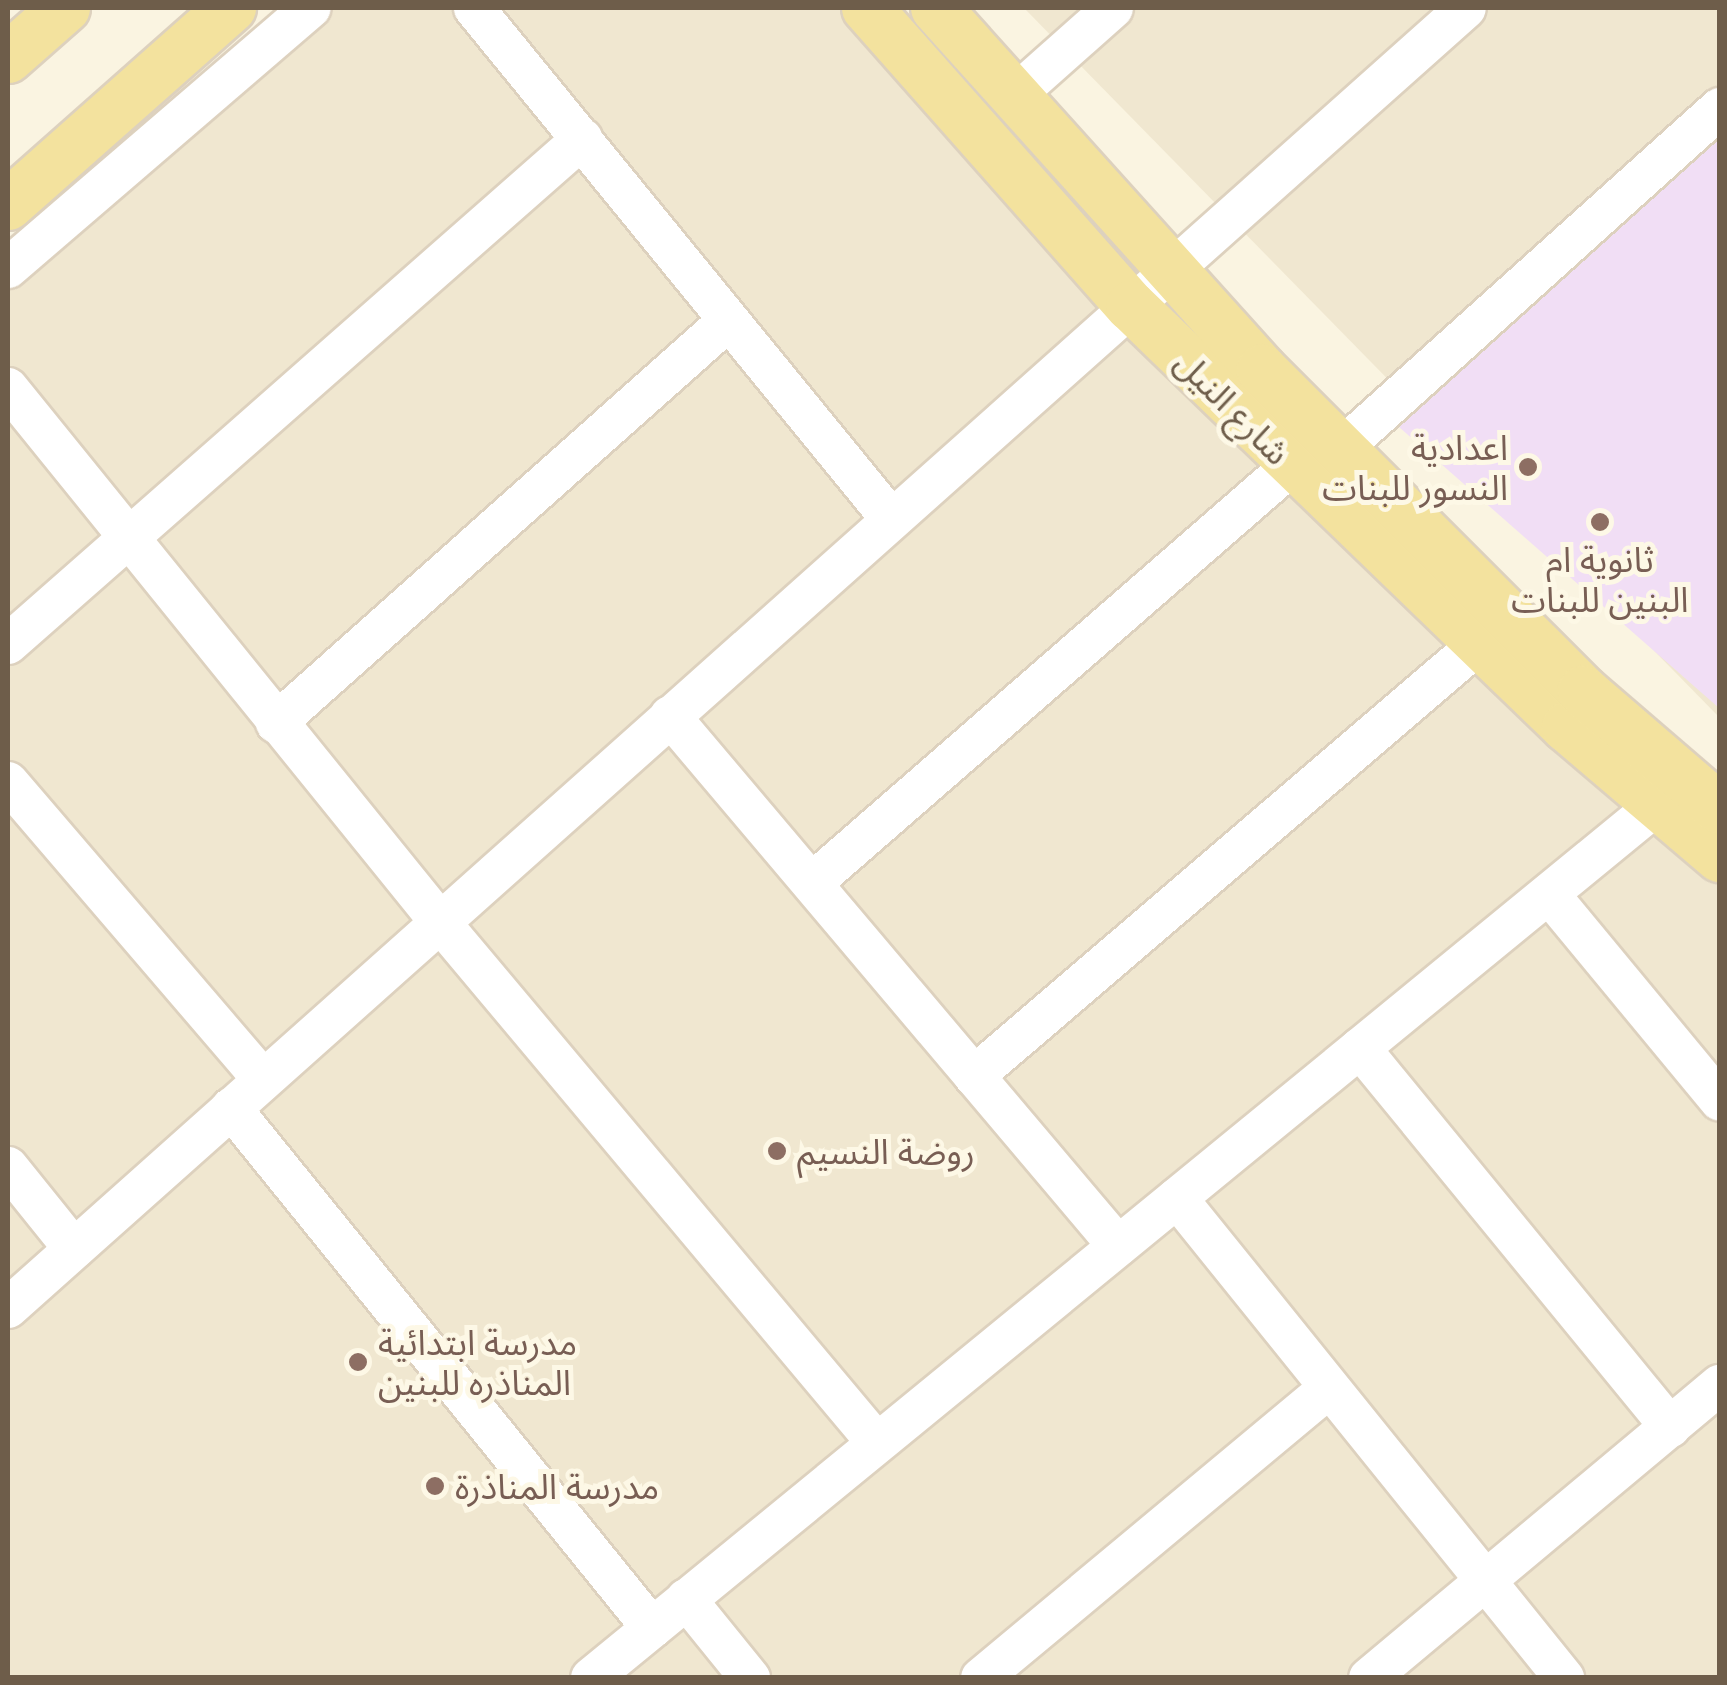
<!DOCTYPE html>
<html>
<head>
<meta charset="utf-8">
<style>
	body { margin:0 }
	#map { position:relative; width:1727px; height:1685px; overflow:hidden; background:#faf4e1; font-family:"Golos Text","Noto Sans Arabic",sans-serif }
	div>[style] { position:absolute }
	.residential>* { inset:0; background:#f0e7d0 }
	.education>* { inset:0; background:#f1def5 }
	.roads { filter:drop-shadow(2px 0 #ddd1be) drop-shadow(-2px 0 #ddd1be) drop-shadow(0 2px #ddd1be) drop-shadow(0 -2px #ddd1be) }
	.minor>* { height:40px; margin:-20px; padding:0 20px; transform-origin:20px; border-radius:20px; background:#fff }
	.major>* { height:50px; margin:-25px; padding:0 25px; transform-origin:25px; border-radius:25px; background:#f3e29e }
	.dots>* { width:28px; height:28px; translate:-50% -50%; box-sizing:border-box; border:5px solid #fdf8e6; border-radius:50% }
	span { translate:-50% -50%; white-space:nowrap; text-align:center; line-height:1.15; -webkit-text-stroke:10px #fdf8e6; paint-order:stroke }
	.street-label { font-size:35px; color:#6e5d4a }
	.education-label { font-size:35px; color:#785e54 }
	.right { translate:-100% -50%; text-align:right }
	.left { translate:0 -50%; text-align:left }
	.frame { position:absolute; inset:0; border:10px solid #6e5d4a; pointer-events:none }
</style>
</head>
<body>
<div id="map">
	<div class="residential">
		<div style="clip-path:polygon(314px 8px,864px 8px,1719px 848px,1719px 1677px,8px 1677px,8px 271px)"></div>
		<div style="clip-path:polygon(1024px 8px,1719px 8px,1719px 717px)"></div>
	</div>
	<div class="education">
		<div style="clip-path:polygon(1719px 138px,1719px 708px,1399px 427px)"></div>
	</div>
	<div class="roads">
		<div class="minor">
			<div style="left:474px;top:8px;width:660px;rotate:50.78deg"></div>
			<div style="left:1014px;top:96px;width:132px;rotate:-41.6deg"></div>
			<div style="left:8px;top:268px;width:399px;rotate:-40.7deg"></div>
			<div style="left:8px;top:388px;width:687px;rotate:51.03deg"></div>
			<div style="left:440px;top:922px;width:680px;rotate:50.01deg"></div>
			<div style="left:1341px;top:449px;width:510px;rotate:-41.98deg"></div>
			<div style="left:8px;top:644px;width:765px;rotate:-41.34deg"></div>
			<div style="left:670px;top:716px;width:694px;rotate:49.79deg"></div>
			<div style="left:276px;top:723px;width:606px;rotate:-41.66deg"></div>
			<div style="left:8px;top:782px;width:392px;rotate:49.4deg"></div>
			<div style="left:812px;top:883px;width:636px;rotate:-41.05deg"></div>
			<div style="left:1549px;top:894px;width:268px;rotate:50.4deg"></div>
			<div style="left:1360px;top:1048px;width:490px;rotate:50.7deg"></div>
			<div style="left:974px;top:1076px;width:696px;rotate:-40.57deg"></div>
			<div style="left:231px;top:1108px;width:669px;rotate:51.01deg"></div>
			<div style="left:8px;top:1167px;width:105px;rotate:51.2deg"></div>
			<div style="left:1177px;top:1198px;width:617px;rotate:51.12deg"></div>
			<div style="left:8px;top:1308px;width:1953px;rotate:-41.72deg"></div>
			<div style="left:686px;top:1599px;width:102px;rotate:51deg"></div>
			<div style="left:591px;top:1678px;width:1378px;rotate:-39.32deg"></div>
			<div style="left:981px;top:1678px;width:452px;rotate:-39.8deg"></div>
			<div style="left:1369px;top:1678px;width:457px;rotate:-39.9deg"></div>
		</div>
		<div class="major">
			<div style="left:867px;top:8px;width:398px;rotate:48.5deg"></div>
			<div style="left:1131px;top:306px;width:606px;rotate:44deg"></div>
			<div style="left:1567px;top:727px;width:201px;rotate:40.4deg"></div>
			<div style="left:936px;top:8px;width:487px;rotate:48deg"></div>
			<div style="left:1262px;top:370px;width:454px;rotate:45deg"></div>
			<div style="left:1583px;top:691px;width:181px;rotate:40.7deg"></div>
			<div style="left:8px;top:58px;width:76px;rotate:-41.3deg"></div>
			<div style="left:8px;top:205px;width:298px;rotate:-41.5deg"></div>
		</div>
	</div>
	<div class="dots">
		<div style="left:1528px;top:467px;background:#8d6e63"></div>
		<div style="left:1600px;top:522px;background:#8d6e63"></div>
		<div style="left:777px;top:1151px;background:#8d6e63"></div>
		<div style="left:358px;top:1362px;background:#8d6e63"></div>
		<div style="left:435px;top:1486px;background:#8d6e63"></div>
	</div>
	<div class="street-label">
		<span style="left:1233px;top:407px;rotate:45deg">شارع النيل</span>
	</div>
	<div class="education-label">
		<span class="right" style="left:1508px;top:467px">اعدادية<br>النسور للبنات</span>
		<span style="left:1600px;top:579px">ثانوية ام<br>البنين للبنات</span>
		<span class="left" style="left:797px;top:1151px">روضة النسيم</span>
		<span class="left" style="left:378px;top:1362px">مدرسة ابتدائية<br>المناذره للبنين</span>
		<span class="left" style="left:455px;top:1486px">مدرسة المناذرة</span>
	</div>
	<div class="frame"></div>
</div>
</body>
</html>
